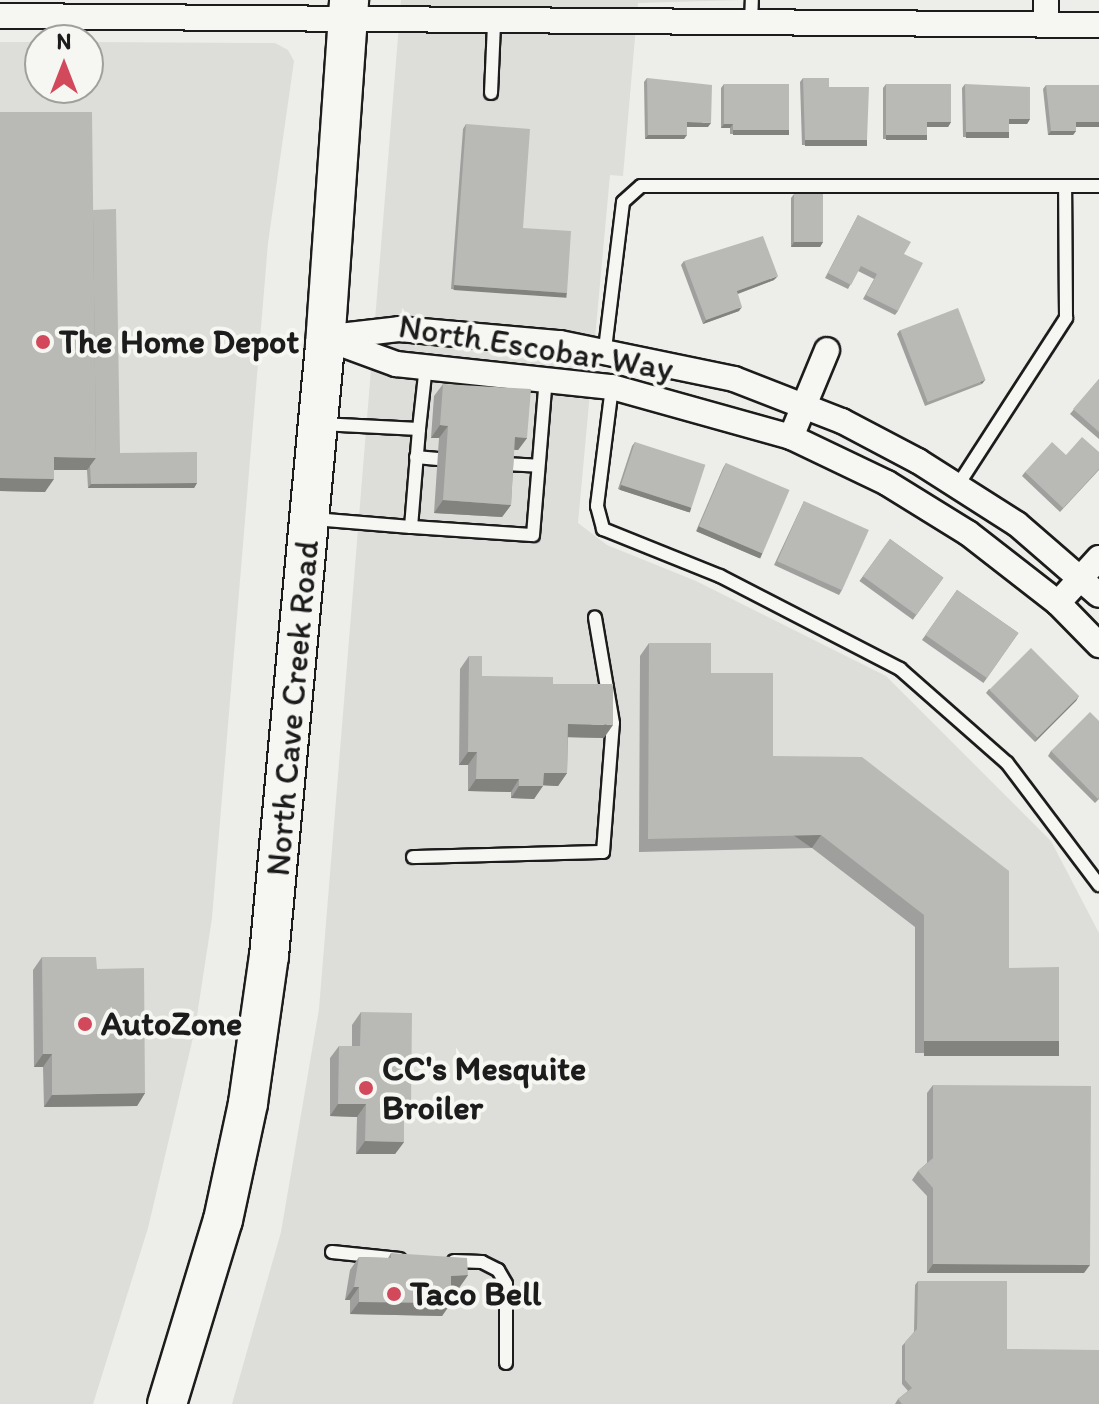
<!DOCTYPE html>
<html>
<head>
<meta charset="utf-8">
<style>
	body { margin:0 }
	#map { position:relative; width:1099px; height:1404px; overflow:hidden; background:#edede9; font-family:Itim,sans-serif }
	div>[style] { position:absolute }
	.built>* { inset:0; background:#ddddda }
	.roads { filter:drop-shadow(2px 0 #1c1c1c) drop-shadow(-2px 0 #1c1c1c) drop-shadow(0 2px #1c1c1c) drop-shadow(0 -2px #1c1c1c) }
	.lane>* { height:12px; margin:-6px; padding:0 6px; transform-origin:6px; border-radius:6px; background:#f6f6f2 }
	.street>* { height:24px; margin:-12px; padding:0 12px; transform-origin:12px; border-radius:12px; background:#f6f6f2 }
	.primary>* { height:38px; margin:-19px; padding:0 19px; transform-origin:19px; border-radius:19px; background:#f6f6f2 }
	.wall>* { inset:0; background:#9f9f9d; transform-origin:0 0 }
	.shaded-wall>* { inset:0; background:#82827f; transform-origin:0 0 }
	.building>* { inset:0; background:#b9b9b6; transform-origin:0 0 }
	.dots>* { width:22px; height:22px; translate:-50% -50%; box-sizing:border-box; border:4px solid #f6f6f2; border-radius:50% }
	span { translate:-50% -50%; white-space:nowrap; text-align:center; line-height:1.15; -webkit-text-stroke:8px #f6f6f2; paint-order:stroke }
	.poi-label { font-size:34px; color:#1c1c1c; font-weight:700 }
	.left { translate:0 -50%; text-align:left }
	.street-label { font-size:34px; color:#1c1c1c }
	.north { position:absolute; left:24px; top:24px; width:80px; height:80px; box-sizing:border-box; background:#f6f6f2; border:2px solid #9f9f9c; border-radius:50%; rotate:0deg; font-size:22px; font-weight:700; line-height:32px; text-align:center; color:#1c1c1c }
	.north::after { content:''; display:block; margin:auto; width:28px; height:36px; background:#d1495b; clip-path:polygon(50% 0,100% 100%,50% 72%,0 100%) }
</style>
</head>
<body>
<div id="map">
	<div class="built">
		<div style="clip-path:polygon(401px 0,742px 0,638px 3px,623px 176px,610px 175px,578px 523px,607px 545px,696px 581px,886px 676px,1051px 841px,1099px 933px,1099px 1404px,232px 1404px,281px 1232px,319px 1009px)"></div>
		<div style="clip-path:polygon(0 42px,40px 42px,40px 88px,88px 88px,88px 42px,275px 43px,288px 50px,294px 61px,268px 243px,212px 918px,195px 1029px,148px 1228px,93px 1404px,0 1404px)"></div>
	</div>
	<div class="roads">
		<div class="lane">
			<div style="left:751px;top:24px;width:24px;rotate:-88deg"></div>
			<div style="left:491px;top:93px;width:69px;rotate:-87.5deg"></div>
			<div style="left:605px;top:349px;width:148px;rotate:-83deg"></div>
			<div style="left:623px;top:202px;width:24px;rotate:-42deg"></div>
			<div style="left:641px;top:186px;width:458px"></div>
			<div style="left:612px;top:387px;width:120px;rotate:97.2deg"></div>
			<div style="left:597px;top:506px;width:24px;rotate:75deg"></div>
			<div style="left:603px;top:529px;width:126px;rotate:21.9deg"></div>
			<div style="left:720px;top:576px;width:203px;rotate:27.3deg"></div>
			<div style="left:900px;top:669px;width:142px;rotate:41.3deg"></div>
			<div style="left:1007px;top:763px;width:153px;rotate:53deg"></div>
			<div style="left:419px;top:429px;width:63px;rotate:-83.7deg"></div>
			<div style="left:416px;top:457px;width:22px;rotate:5deg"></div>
			<div style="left:505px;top:464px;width:33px;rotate:3deg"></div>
			<div style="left:958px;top:485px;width:199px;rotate:-57.1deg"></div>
			<div style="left:1066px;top:318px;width:132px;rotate:-90.4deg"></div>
			<div style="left:314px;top:519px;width:97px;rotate:4.7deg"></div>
			<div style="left:411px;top:527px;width:98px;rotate:-85.3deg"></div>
			<div style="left:419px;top:429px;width:99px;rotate:-177.1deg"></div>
			<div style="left:411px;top:527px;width:122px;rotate:3.8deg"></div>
			<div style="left:533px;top:535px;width:160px;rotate:-85.3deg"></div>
			<div style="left:413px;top:857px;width:190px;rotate:-1.5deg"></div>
			<div style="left:603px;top:852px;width:129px;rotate:-85.6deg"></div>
			<div style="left:613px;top:723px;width:107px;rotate:-99.7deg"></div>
			<div style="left:332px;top:1252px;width:68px;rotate:5.9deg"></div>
			<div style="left:454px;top:1261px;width:28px;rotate:2deg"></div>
			<div style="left:482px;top:1262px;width:18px;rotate:27deg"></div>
			<div style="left:498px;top:1270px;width:16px;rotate:60deg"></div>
			<div style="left:506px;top:1284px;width:79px;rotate:90deg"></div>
		</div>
		<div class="street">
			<div style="left:1046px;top:0;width:24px;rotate:90deg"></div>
			<div style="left:0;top:16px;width:1099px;rotate:0.47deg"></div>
			<div style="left:331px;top:337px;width:68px;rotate:-6.7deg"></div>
			<div style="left:399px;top:329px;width:162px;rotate:5deg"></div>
			<div style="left:560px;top:343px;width:178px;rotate:11.7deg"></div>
			<div style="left:734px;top:379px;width:116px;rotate:21.3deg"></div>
			<div style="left:842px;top:421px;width:86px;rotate:27.8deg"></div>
			<div style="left:918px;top:461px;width:117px;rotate:32.5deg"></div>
			<div style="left:1017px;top:524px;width:108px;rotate:40.9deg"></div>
			<div style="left:325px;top:338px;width:76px;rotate:20.1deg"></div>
			<div style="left:396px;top:364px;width:217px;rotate:6.1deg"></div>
			<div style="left:612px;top:387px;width:186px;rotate:15.6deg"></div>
			<div style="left:791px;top:437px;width:106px;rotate:25.6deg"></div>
			<div style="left:887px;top:483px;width:95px;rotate:31.7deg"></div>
			<div style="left:968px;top:533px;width:114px;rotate:37.9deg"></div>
			<div style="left:1058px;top:603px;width:59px;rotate:45.7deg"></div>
			<div style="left:791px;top:437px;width:94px;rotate:-67.5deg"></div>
			<div style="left:1058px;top:603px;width:61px;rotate:-47.7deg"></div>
		</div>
		<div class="primary">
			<div style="left:167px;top:1404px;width:192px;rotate:-73.1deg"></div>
			<div style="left:223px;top:1220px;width:120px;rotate:-77.9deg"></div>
			<div style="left:248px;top:1103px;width:148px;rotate:-81.9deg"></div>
			<div style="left:269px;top:956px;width:614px;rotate:-84.76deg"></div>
			<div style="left:325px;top:345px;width:346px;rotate:-86deg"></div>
		</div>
	</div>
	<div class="wall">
		<div style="clip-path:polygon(647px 78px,708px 127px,687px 127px,684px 139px,645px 139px,644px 82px)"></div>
		<div style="clip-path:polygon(803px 78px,829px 87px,867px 140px,864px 145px,802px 145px,800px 82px)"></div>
		<div style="clip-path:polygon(724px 84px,789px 130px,786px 134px,730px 134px,730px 128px,721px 128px,721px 88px)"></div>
		<div style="clip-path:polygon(886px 84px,951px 122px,948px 127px,927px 127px,927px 135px,924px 139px,883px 139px,883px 88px)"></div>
		<div style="clip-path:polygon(965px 84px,1030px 119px,1027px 124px,1009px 124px,1009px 132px,1006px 137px,963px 137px,962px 88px)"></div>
		<div style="clip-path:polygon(1046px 85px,1099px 126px,1076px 126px,1076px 131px,1073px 135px,1048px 135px,1043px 89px)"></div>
		<div style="clip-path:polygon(0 112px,93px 210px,120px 453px,197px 483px,194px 488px,88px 488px,87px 470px,54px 470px,45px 492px,0 491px)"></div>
		<div style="clip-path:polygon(466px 124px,523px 228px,567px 293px,564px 297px,451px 289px,463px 129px)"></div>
		<div style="clip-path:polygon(794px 194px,823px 242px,820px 247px,791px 247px,791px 198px)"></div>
		<div style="clip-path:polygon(858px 215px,904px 254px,898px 311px,895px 315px,863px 299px,874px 279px,858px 271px,848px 289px,825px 278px)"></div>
		<div style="clip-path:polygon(684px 261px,774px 280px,738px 294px,739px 311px,703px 324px,681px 265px)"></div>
		<div style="clip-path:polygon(900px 330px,982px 384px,925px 406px,897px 334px)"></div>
		<div style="clip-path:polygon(1099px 379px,1099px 439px,1070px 414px)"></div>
		<div style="clip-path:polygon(443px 384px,527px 438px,518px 450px,514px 450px,511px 505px,502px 517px,434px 513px,439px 438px,431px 438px,434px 396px)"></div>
		<div style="clip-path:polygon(635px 442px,691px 508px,688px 512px,618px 489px,632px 446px)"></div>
		<div style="clip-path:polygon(1099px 452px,1099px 470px,1060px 512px,1022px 476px,1025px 472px,1066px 455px)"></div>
		<div style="clip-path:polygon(726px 463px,759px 558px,696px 531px,723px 468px)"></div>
		<div style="clip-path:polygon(804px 501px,842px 590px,839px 595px,774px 565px)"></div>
		<div style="left:890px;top:539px;width:66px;height:52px;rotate:36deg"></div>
		<div style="left:957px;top:590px;width:75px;height:61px;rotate:35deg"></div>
		<div style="clip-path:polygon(649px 643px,711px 673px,773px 756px,1009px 968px,1059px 1041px,1050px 1053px,915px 1053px,915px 927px,812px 848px,639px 852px,640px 656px)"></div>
		<div style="clip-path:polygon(469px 656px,482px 676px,553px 684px,604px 738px,568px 737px,567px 773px,558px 786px,543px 785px,534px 799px,511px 798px,511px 792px,468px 791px,468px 765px,459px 765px,460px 669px)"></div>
		<div style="clip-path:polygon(989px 689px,1079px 696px,1035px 742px,986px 693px)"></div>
		<div style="clip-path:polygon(1099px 721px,1099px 799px,1095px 803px,1048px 756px,1051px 751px)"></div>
		<div style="clip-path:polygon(42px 957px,97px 969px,145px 1093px,137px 1106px,44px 1107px,43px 1067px,34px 1067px,33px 970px)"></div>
		<div style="clip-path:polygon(361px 1012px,411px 1105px,404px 1114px,404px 1142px,395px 1154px,356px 1154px,357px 1117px,330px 1116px,330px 1058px,339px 1046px,352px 1046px,352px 1025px)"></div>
		<div style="clip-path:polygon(933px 1085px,1084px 1273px,927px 1273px,927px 1196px,912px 1180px,918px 1171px,927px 1163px,927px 1093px)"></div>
		<div style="clip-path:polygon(391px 1253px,468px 1275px,459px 1288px,451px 1288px,451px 1303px,442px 1316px,350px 1314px,350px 1300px,345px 1300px,350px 1270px,359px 1257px,388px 1258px)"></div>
		<div style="clip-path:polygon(918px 1281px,1007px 1349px,1099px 1404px,895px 1404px,898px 1399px,908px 1391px,902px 1384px,902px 1346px,914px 1332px,915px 1285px)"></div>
	</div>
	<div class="shaded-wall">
		<div style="clip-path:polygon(1009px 119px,1030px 119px,1027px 124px,1006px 124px)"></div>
		<div style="clip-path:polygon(687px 122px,711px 123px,708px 127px,684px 127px)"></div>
		<div style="clip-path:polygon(927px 122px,951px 122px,948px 127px,924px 127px)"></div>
		<div style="left:1076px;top:122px;width:23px;height:5px"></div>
		<div style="clip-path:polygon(724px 124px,733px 124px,730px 128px,721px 128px)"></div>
		<div style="left:733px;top:130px;width:56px;height:5px"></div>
		<div style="clip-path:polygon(1051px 131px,1076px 131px,1073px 135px,1048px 135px)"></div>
		<div style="left:966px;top:132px;width:43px;height:6px"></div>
		<div style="clip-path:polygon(648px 135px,687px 135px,684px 139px,645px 139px)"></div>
		<div style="left:886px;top:135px;width:41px;height:5px"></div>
		<div style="left:805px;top:140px;width:62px;height:6px"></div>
		<div style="clip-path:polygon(794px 242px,823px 242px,820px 247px,791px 247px)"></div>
		<div style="clip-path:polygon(778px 276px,774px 280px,734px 295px,737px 291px)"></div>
		<div style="left:454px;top:285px;width:113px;height:5px;rotate:4deg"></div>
		<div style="clip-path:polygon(742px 307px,739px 311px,703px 324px,706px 320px)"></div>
		<div style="left:985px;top:380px;width:5px;height:61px;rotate:127deg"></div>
		<div style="clip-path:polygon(440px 425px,448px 426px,439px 438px,431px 438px)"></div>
		<div style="clip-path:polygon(515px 437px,527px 438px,518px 450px,506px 449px)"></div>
		<div style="clip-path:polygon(54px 457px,96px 458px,87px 470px,45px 470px)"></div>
		<div style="clip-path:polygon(0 478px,54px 479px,45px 492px,0 491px)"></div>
		<div style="clip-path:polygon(197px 483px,194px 488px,88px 488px,91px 484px)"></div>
		<div style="left:621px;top:485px;width:74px;height:5px;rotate:18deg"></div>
		<div style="clip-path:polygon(443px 500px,511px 505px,502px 517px,434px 513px)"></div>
		<div style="left:699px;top:526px;width:69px;height:6px;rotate:23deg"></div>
		<div style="clip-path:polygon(1079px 696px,1076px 701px,1035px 742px,1038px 737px)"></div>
		<div style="clip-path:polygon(568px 724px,613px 725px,604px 738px,559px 737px)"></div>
		<div style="clip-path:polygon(468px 752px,477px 752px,468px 765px,459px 765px)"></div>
		<div style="clip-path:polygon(544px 773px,567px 773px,558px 786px,535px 785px)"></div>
		<div style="clip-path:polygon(476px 779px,519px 779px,511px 792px,468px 791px)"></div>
		<div style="clip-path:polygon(519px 786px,543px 786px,534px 799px,511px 798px)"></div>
		<div style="left:821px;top:835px;width:16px;height:173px;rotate:125deg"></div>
		<div style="left:924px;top:1041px;width:135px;height:15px"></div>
		<div style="clip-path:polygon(43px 1054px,52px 1054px,43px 1067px,34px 1067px)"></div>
		<div style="clip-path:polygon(145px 1093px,137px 1106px,44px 1107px,52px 1095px)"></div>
		<div style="clip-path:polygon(338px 1104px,366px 1104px,357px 1117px,330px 1116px)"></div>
		<div style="clip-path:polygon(404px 1105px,411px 1105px,402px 1118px)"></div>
		<div style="clip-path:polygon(365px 1141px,404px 1142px,395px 1154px,356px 1154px)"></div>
		<div style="clip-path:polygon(933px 1264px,1090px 1265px,1084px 1273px,927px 1273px)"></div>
		<div style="clip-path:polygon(468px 1275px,459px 1288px,442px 1288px,451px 1276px)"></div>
		<div style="clip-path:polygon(354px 1287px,359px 1287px,350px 1300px,345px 1300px)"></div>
		<div style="clip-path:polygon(359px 1302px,451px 1303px,442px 1316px,350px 1314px)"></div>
	</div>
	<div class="building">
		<div style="clip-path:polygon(647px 78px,712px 85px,711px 123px,687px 122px,687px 135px,648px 135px)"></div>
		<div style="clip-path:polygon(803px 78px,829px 78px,829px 87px,869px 87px,867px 140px,805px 140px)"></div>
		<div style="clip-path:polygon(724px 84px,789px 84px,789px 130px,733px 130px,733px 124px,724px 124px)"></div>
		<div style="clip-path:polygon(886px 84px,951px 84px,951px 122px,927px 122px,927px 135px,886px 135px)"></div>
		<div style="clip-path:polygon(965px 84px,1030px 87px,1030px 119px,1009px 119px,1009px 132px,966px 132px)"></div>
		<div style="clip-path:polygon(1046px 85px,1099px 85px,1099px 122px,1076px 122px,1076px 131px,1051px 131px)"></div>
		<div style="clip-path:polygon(0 112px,92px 112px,96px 458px,54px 457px,54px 479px,0 478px)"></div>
		<div style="clip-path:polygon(466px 124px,530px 129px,523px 228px,571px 231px,567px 293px,454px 285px)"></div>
		<div style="left:794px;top:194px;width:29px;height:48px"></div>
		<div style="clip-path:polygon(116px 209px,120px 453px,197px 452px,197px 483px,91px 484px,90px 466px,96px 458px,93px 210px)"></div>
		<div style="clip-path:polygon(858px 215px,911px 242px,904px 254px,923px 263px,898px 311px,866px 295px,877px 274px,861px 266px,851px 285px,828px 273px)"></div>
		<div style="clip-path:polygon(763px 236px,778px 276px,737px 291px,742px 307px,706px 320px,684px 261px)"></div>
		<div style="left:958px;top:308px;width:77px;height:62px;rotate:69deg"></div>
		<div style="clip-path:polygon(1099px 379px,1099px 432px,1073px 409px)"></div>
		<div style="clip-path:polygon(443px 384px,531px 389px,527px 438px,515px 437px,511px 505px,443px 500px,448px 426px,440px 425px)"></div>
		<div style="clip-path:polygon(1082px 437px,1099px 452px,1099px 469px,1063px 508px,1025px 472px,1052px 442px,1066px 455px)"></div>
		<div style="left:635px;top:442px;width:74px;height:45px;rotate:18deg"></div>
		<div style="left:726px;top:463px;width:69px;height:69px;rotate:23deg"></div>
		<div style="left:804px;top:501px;width:71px;height:66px;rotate:24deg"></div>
		<div style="left:890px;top:539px;width:66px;height:46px;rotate:36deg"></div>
		<div style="left:957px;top:590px;width:75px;height:55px;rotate:35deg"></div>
		<div style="clip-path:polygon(649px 643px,711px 643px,711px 673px,773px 673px,773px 756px,862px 757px,1009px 871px,1009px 968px,1059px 967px,1059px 1041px,924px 1041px,924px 915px,821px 835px,648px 839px)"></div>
		<div style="left:1031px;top:648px;width:68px;height:59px;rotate:45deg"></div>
		<div style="clip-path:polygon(469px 656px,482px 656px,482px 676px,553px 677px,553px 684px,613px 684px,613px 725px,568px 724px,567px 773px,544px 773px,543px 786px,519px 786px,519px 779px,476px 779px,477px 752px,468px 752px)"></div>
		<div style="clip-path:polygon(1090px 712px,1099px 721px,1099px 798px,1098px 799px,1051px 751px)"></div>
		<div style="clip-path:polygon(42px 957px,96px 957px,97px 969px,144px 968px,145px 1093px,52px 1095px,52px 1054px,43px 1054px)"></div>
		<div style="clip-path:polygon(361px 1012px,412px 1013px,411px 1105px,404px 1105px,404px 1142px,365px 1141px,366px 1104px,338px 1104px,339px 1046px,360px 1046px)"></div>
		<div style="clip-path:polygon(933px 1085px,1091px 1086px,1090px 1265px,933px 1264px,933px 1188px,918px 1171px,933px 1158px)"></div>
		<div style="clip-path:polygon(391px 1253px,467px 1258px,468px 1275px,451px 1276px,451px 1303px,359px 1302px,359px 1287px,354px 1287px,359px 1257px,391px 1258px)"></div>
		<div style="clip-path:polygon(918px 1281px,1007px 1281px,1007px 1349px,1099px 1350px,1099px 1404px,902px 1404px,898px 1399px,912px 1388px,905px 1380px,905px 1342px,917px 1329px)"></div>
	</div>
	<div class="dots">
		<div style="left:43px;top:342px;background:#d1495b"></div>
		<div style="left:85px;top:1024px;background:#d1495b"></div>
		<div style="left:366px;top:1088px;background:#d1495b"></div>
		<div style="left:394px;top:1294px;background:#d1495b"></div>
	</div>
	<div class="poi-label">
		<span class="left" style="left:59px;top:342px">The Home Depot</span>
		<span class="left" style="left:101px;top:1024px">AutoZone</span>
		<span class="left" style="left:382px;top:1088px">CC's Mesquite<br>Broiler</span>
		<span class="left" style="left:410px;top:1294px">Taco Bell</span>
	</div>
	<div class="street-label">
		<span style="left:536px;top:347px;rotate:9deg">North Escobar Way</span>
		<span style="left:292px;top:708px;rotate:-85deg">North Cave Creek Road</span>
	</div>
	<div class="north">N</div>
</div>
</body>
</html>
